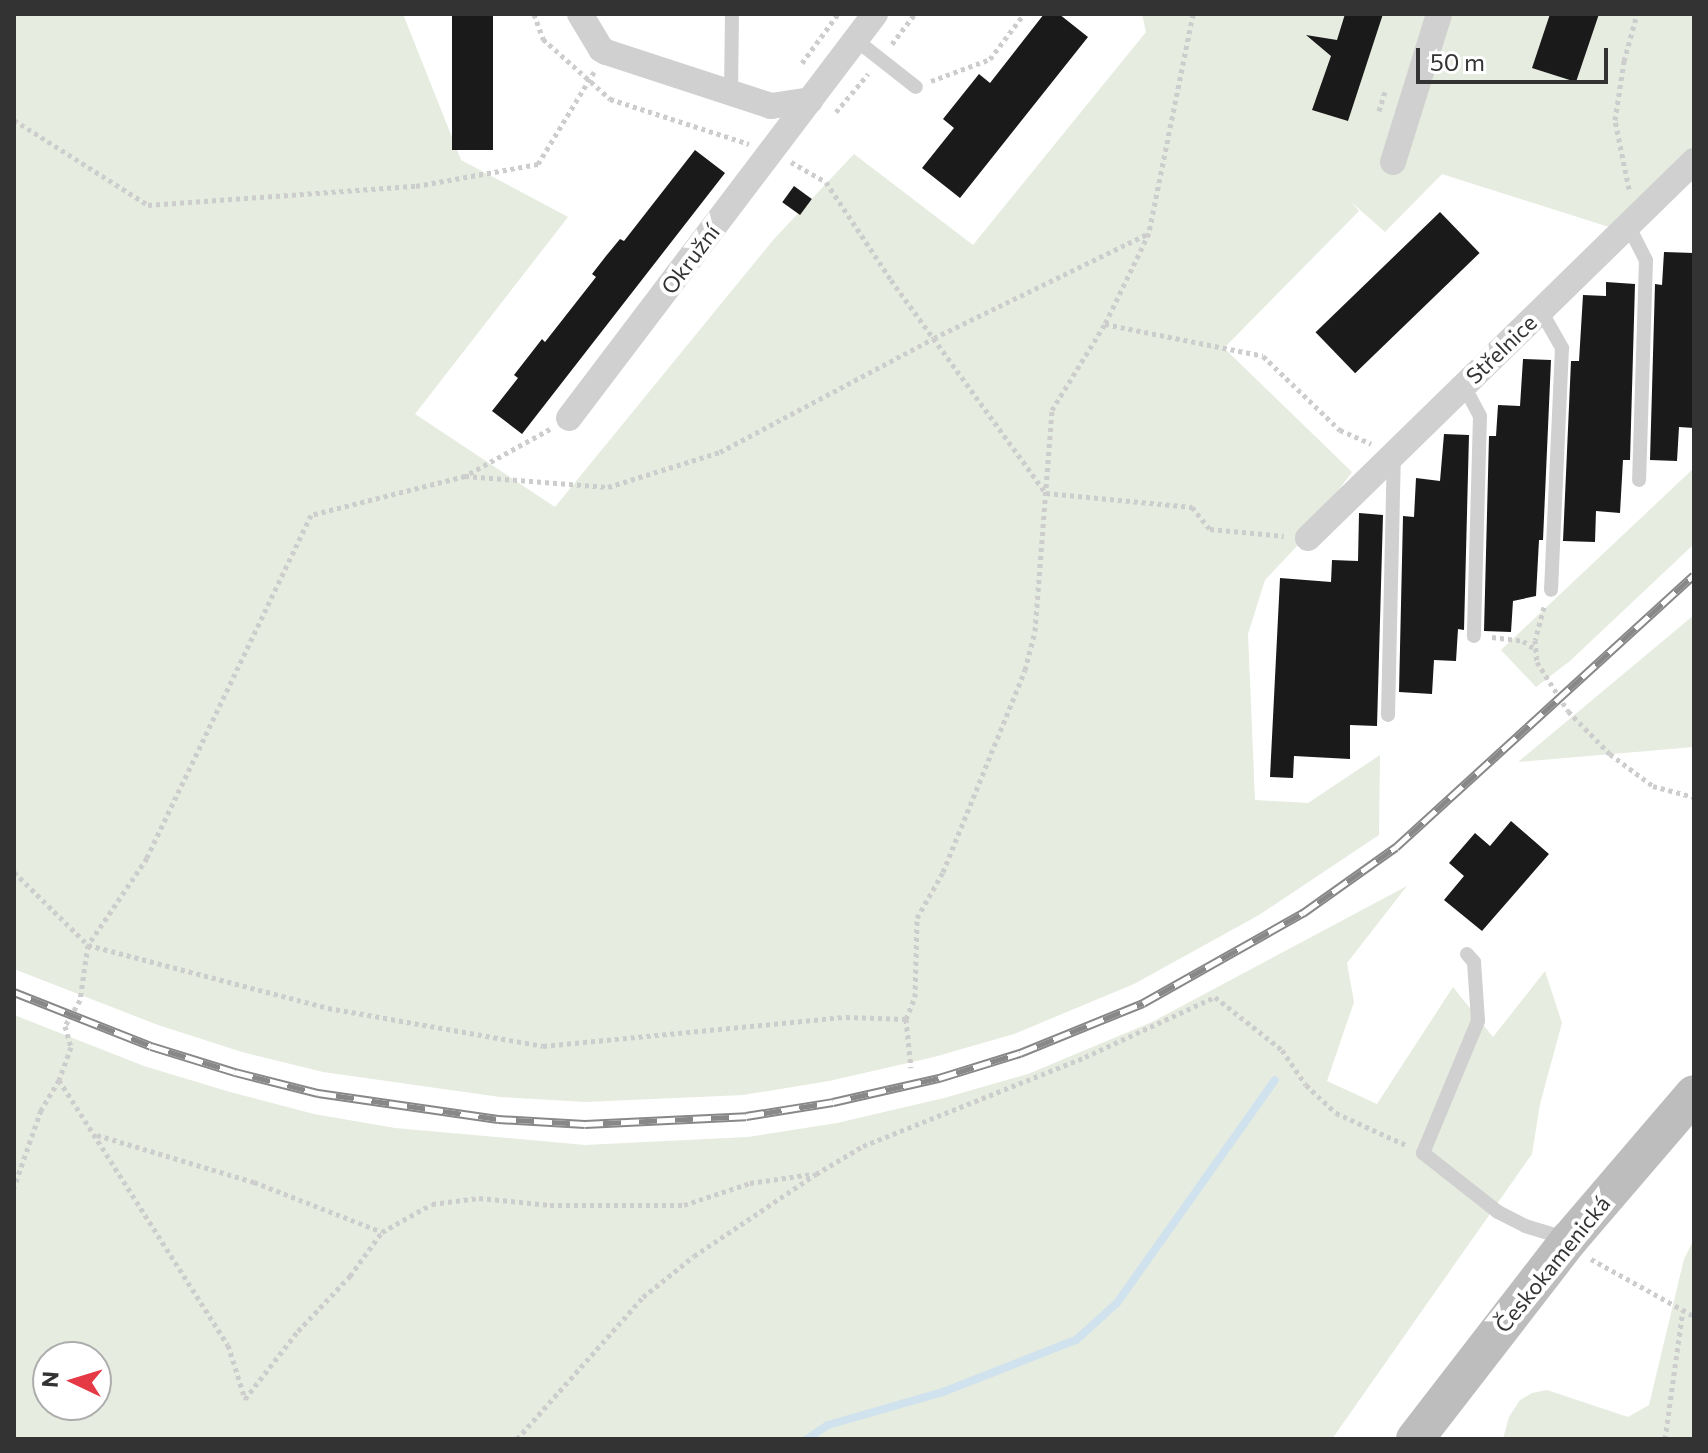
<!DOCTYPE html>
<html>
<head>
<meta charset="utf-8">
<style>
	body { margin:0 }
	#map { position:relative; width:1708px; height:1453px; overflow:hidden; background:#fff; font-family:Commissioner,sans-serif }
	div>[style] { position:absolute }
	.green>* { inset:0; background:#e6ecdf }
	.stream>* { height:8px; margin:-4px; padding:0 4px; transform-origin:4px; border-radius:4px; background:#cfe2ee }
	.building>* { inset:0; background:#1a1a1a; transform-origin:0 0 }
	.path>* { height:5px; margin-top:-2.5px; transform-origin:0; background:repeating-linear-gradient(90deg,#cdcdcd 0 4px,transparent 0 8px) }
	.lane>* { height:14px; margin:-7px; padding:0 7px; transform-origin:7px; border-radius:7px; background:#d0d0d0 }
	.street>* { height:26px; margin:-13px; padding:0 13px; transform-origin:13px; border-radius:13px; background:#d0d0d0 }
	.secondary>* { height:38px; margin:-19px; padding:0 19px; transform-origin:19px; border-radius:19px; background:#bdbdbd }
	.rail>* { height:9px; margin-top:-4.5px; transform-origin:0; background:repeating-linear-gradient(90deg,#fff 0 18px,#888 0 36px); box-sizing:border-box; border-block:2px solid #888 }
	span { translate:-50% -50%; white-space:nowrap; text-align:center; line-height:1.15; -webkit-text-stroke:8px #fff; paint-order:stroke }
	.street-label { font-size:22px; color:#333 }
	.frame { position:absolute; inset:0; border:16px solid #333; pointer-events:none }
	.north { position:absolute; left:32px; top:1341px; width:80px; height:80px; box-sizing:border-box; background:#fff; border:2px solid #adadad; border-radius:50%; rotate:274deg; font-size:22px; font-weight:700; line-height:32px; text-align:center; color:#333 }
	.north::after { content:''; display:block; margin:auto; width:28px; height:36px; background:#e63946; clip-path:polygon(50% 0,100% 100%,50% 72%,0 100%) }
	.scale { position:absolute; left:1416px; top:48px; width:192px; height:36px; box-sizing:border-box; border:4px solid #333; border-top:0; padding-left:10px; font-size:24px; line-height:28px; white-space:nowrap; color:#333; -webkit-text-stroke:6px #fff; paint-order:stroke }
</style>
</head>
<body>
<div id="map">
	<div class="green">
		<div style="clip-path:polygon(14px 14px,403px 14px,461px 160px,568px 217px,415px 414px,555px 507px,774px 239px,854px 154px,973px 245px,1146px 32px,1142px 14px,1694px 14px,1694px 146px,1609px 227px,1442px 174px,1385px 232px,1351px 202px,1359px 211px,1224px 348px,1352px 472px,1297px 546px,1265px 580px,1248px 634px,1255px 800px,1308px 803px,1380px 755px,1379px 835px,1259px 915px,1134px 984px,1014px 1034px,934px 1057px,829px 1081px,743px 1095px,586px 1102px,500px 1097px,323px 1072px,242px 1052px,158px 1025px,14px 969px)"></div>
		<div style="clip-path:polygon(1694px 468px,1694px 544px,1570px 661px,1536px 687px,1501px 650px)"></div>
		<div style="clip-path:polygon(1694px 615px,1694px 747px,1518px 762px)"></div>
		<div style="clip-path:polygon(evenodd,1407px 886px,1347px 963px,1354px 1002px,1327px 1081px,1377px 1104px,1453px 987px,1493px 1037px,1545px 971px,1562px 1023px,1540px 1104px,1532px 1154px,1332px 1439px,14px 1439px,14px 1015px,144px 1066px,230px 1092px,314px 1114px,395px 1128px,585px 1145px,748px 1137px,837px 1123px,944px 1098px,1028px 1074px,1152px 1022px,1407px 886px,48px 1357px,96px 1357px,96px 1405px,48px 1405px,48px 1357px)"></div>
		<div style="clip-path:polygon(1694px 1239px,1694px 1439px,1503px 1439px,1509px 1417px,1520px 1400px,1532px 1393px,1547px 1390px,1628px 1417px,1649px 1405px,1684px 1259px)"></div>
	</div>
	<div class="stream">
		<div style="left:807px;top:1439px;width:25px;rotate:-34deg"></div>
		<div style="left:828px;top:1425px;width:120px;rotate:-16deg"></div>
		<div style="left:943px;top:1392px;width:143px;rotate:-21.4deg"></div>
		<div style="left:1076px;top:1340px;width:55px;rotate:-42.1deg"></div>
		<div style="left:1117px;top:1303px;width:273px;rotate:-54.7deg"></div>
	</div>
	<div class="building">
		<div style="left:452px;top:14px;width:41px;height:136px"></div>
		<div style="clip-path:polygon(1044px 14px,1059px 14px,1088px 37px,960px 198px,922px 168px,954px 128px,943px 119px,979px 74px,990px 83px)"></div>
		<div style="clip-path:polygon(1345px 14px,1383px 14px,1348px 121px,1312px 110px,1331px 56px,1306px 35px,1337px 40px)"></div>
		<div style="clip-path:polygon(1550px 14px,1599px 14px,1576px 82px,1532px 68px)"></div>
		<div style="clip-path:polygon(695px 150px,725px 173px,522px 434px,492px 411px,518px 378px,514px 375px,542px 339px,545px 342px,596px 277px,592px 274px,606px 256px,620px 239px,624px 241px)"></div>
		<div style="left:794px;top:186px;width:22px;height:20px;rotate:36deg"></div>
		<div style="left:1440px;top:212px;width:57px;height:173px;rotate:46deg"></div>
		<div style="clip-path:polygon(1664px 252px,1694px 253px,1694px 428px,1679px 427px,1677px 461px,1650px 460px,1655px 284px,1662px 285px)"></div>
		<div style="clip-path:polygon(1606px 282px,1635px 284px,1630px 460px,1623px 460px,1620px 513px,1596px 511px,1595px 542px,1563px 541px,1571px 361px,1579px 361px,1583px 295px,1606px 296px)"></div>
		<div style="clip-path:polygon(1523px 359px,1551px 360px,1543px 540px,1539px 540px,1536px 596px,1513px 601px,1511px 632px,1484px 631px,1489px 436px,1496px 436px,1498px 405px,1520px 406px)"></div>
		<div style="clip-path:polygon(1444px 434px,1469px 435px,1464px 630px,1458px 629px,1456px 661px,1434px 660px,1432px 694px,1399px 692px,1403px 516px,1414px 517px,1416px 478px,1440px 481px)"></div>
		<div style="clip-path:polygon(1359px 513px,1383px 515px,1377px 726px,1350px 725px,1350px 759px,1294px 756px,1293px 778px,1270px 777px,1280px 578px,1331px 582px,1332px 560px,1358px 561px)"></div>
		<div style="clip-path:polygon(1511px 821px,1549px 854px,1482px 931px,1444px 900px,1464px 876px,1449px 863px,1475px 833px,1490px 846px)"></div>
	</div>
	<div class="path">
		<div style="left:534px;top:14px;width:27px;rotate:70deg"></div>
		<div style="left:543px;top:39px;width:90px;rotate:41.8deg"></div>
		<div style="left:610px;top:99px;width:146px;rotate:17.9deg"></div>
		<div style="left:1193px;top:14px;width:223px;rotate:101.4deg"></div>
		<div style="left:1149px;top:233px;width:101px;rotate:115.8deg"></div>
		<div style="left:1105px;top:324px;width:161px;rotate:11.4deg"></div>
		<div style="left:1263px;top:356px;width:107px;rotate:43.9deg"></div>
		<div style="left:1340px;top:430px;width:34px;rotate:24deg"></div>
		<div style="left:892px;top:44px;width:38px;rotate:-53deg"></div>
		<div style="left:802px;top:63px;width:61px;rotate:-53.7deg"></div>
		<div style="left:931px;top:81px;width:63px;rotate:-20.4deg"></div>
		<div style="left:990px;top:59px;width:56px;rotate:-52.9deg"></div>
		<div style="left:1379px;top:111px;width:21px;rotate:-73deg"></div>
		<div style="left:836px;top:112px;width:50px;rotate:-49.9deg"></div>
		<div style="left:14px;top:120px;width:159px;rotate:32.4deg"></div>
		<div style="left:148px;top:205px;width:269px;rotate:-4.1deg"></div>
		<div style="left:416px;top:186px;width:124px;rotate:-10.2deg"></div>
		<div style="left:538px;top:164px;width:108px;rotate:-58.7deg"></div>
		<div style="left:791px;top:162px;width:40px;rotate:29.7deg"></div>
		<div style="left:826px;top:182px;width:118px;rotate:56.4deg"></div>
		<div style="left:891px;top:280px;width:263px;rotate:54deg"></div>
		<div style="left:1046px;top:493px;width:147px;rotate:5.5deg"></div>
		<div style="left:1192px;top:507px;width:28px;rotate:51deg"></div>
		<div style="left:1210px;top:529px;width:74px;rotate:5.4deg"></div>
		<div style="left:1629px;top:189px;width:70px;rotate:-101.5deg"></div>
		<div style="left:1615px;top:120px;width:60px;rotate:-81.3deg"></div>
		<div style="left:1624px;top:61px;width:49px;rotate:-74.5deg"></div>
		<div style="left:550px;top:429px;width:97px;rotate:151.1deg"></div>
		<div style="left:465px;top:476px;width:159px;rotate:165.8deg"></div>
		<div style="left:311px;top:515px;width:380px;rotate:115.6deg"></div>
		<div style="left:147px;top:858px;width:105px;rotate:124.1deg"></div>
		<div style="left:88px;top:945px;width:248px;rotate:14.7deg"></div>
		<div style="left:328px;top:1008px;width:218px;rotate:10deg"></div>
		<div style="left:543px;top:1046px;width:304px;rotate:-5.5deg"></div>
		<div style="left:846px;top:1017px;width:60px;rotate:1.9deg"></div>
		<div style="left:906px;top:1019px;width:24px;rotate:-68deg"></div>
		<div style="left:915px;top:997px;width:79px;rotate:-88.5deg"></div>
		<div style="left:917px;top:918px;width:53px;rotate:-60.5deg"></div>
		<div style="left:943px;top:872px;width:218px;rotate:-67.9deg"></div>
		<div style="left:1025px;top:670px;width:40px;rotate:-75.6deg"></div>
		<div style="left:1035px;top:631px;width:222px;rotate:-85.6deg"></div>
		<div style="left:1052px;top:410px;width:101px;rotate:-58.4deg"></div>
		<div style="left:465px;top:476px;width:143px;rotate:4.4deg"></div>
		<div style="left:608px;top:487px;width:117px;rotate:-17.4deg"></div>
		<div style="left:720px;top:452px;width:242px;rotate:-28deg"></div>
		<div style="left:934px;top:338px;width:239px;rotate:-26deg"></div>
		<div style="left:1544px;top:607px;width:34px;rotate:105deg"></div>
		<div style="left:1535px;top:640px;width:22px;rotate:85deg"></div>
		<div style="left:1537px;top:662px;width:58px;rotate:57.7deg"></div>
		<div style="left:1568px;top:711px;width:60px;rotate:45.7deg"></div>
		<div style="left:1610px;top:754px;width:54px;rotate:36.7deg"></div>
		<div style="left:1653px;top:786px;width:42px;rotate:15deg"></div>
		<div style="left:1492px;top:637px;width:31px;rotate:7deg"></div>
		<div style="left:1523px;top:641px;width:14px;rotate:34deg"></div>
		<div style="left:14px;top:872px;width:104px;rotate:44.6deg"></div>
		<div style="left:88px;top:945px;width:56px;rotate:98.3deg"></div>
		<div style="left:80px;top:1000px;width:30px;rotate:120deg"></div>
		<div style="left:65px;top:1026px;width:22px;rotate:74deg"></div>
		<div style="left:71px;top:1047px;width:35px;rotate:110deg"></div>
		<div style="left:59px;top:1080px;width:35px;rotate:121deg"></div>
		<div style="left:41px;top:1110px;width:82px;rotate:109.3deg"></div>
		<div style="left:906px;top:1019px;width:49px;rotate:84.2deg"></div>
		<div style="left:59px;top:1080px;width:314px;rotate:57.5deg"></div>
		<div style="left:228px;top:1345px;width:57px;rotate:72.5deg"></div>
		<div style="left:97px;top:1135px;width:164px;rotate:16.7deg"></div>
		<div style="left:254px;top:1182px;width:137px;rotate:21.3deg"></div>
		<div style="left:1591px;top:1259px;width:118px;rotate:29deg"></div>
		<div style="left:245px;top:1399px;width:86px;rotate:-52.1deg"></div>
		<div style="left:298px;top:1331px;width:76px;rotate:-46.6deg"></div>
		<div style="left:350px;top:1276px;width:54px;rotate:-54deg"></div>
		<div style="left:382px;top:1232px;width:57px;rotate:-29.2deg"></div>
		<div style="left:432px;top:1204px;width:47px;rotate:-7.3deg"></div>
		<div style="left:479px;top:1198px;width:71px;rotate:5.6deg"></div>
		<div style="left:550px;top:1205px;width:134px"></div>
		<div style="left:684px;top:1205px;width:70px;rotate:-18.4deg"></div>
		<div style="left:750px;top:1183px;width:63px;rotate:-8.3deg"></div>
		<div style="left:517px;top:1439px;width:190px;rotate:-48.4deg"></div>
		<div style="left:643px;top:1297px;width:65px;rotate:-38.8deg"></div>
		<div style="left:694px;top:1256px;width:147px;rotate:-33.9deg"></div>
		<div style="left:816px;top:1174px;width:55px;rotate:-30.8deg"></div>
		<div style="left:863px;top:1146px;width:239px;rotate:-21.8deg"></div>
		<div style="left:1085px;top:1057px;width:143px;rotate:-24.8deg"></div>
		<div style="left:1215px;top:997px;width:85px;rotate:38.3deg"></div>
		<div style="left:1282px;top:1050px;width:42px;rotate:55.6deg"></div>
		<div style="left:1306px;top:1085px;width:41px;rotate:43deg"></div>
		<div style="left:1336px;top:1113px;width:79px;rotate:24.6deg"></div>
		<div style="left:1665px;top:1439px;width:130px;rotate:-82.1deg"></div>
	</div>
	<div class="lane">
		<div style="left:856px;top:40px;width:76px;rotate:38.1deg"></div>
		<div style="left:731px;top:94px;width:80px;rotate:-89.3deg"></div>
		<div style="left:1628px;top:225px;width:39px;rotate:63deg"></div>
		<div style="left:1646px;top:260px;width:220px;rotate:91.8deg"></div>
		<div style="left:1541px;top:311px;width:43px;rotate:60.4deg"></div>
		<div style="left:1562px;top:348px;width:242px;rotate:92.6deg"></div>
		<div style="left:1464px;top:386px;width:34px;rotate:62deg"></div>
		<div style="left:1480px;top:416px;width:220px;rotate:91.6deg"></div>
		<div style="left:1388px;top:715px;width:261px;rotate:-88.7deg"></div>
		<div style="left:1467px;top:954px;width:11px;rotate:49deg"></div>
		<div style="left:1474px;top:962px;width:59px;rotate:86.1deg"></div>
		<div style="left:1478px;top:1021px;width:143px;rotate:112.6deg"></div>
		<div style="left:1423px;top:1153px;width:95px;rotate:38.2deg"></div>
		<div style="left:1498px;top:1212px;width:30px;rotate:27deg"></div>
		<div style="left:1525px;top:1226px;width:45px;rotate:16.8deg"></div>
	</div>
	<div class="street">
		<div style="left:580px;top:14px;width:41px;rotate:59deg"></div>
		<div style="left:601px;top:49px;width:6px;rotate:31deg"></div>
		<div style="left:606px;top:52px;width:174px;rotate:18.1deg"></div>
		<div style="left:771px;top:106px;width:40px;rotate:-8.5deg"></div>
		<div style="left:1393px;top:162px;width:155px;rotate:-72.7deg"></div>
		<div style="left:569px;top:418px;width:507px;rotate:-52.86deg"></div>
		<div style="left:1308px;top:538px;width:540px;rotate:-44.32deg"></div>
	</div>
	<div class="secondary">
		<div style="left:1415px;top:1439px;width:252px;rotate:-52.3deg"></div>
		<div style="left:1569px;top:1240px;width:192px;rotate:-49.4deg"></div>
	</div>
	<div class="rail">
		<div style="left:14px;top:992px;width:147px;rotate:21.5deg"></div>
		<div style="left:151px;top:1046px;width:88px;rotate:17.2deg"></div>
		<div style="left:235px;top:1072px;width:86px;rotate:14.2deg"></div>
		<div style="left:318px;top:1093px;width:182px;rotate:8.2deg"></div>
		<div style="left:498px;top:1119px;width:87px;rotate:3.3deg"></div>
		<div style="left:585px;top:1124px;width:161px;rotate:-2.8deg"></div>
		<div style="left:746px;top:1116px;width:88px;rotate:-9.1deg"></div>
		<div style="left:833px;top:1102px;width:109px;rotate:-12.8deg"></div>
		<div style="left:939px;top:1078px;width:85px;rotate:-17.2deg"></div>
		<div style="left:1020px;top:1053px;width:133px;rotate:-22.1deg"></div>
		<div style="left:1143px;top:1003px;width:184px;rotate:-29.4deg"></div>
		<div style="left:1303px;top:913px;width:114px;rotate:-35.4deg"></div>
		<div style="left:1396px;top:847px;width:403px;rotate:-42.4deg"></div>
	</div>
	<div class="street-label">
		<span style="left:690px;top:259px;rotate:-53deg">Okružní</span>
		<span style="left:1501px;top:349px;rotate:-44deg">Střelnice</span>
		<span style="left:1552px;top:1264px;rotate:-51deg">Českokamenická</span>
	</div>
	<div class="frame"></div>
	<div class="north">N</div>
	<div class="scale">50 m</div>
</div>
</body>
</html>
